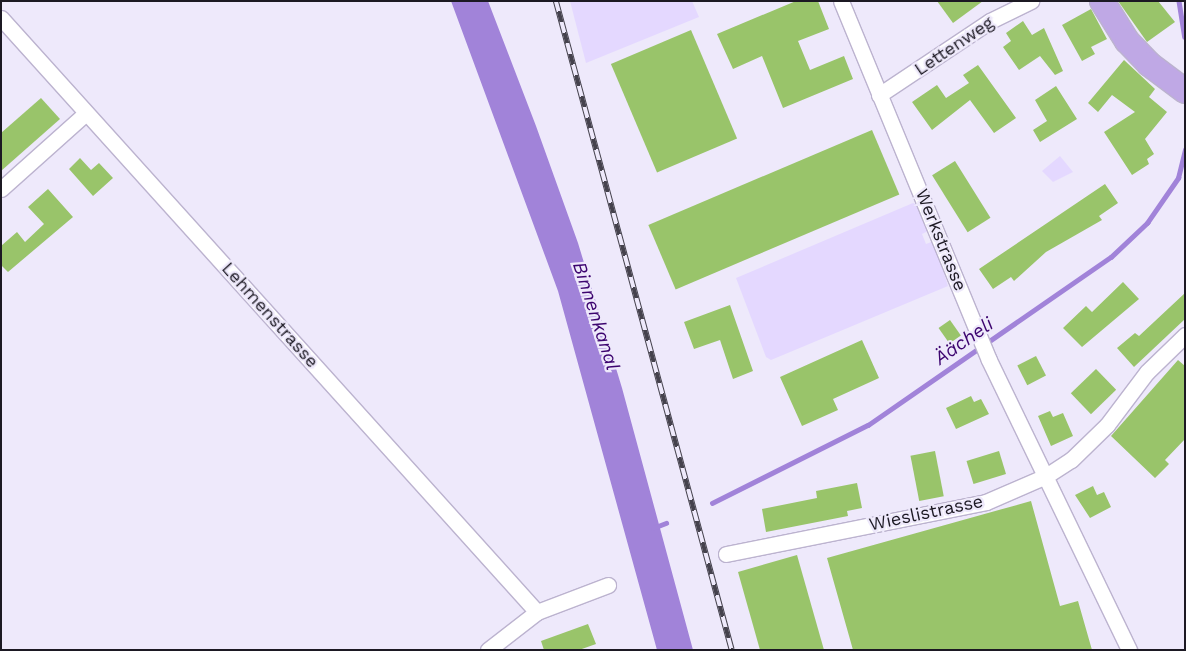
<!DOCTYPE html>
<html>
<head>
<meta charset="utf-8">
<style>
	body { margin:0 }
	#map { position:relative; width:1186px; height:651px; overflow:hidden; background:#eee9fb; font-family:"Work Sans",sans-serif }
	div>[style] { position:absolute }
	.green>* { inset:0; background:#e4d8ff }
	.water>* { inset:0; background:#a183d9 }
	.stream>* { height:4.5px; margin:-2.25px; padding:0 2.25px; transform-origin:2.25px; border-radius:2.25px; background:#a183d9 }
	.building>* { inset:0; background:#99c46a; transform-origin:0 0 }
	.roads { filter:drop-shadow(1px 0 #bcb3cf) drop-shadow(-1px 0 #bcb3cf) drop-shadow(0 1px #bcb3cf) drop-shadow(0 -1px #bcb3cf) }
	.street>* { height:15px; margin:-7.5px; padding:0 7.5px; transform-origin:7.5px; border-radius:7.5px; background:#fff }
	.primary>* { height:24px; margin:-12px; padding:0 12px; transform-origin:12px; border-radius:12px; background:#bfa8e5 }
	.rail>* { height:5.5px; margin-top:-2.75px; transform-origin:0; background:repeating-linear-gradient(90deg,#eee9fb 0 11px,#45424d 0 22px); box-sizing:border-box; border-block:1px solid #45424d }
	span { translate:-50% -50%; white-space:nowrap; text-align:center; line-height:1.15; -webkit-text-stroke:4.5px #eee9fb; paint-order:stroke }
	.street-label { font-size:18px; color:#1c1923 }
	.water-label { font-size:19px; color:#3c046f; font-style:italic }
	.frame { position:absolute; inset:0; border:2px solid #1c1923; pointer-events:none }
</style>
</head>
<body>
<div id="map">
	<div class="green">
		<div style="clip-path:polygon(570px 1px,692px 1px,699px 17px,586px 63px)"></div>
		<div style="clip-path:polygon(1060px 156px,1073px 172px,1053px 182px,1042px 171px)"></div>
		<div style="clip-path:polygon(913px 203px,919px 206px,930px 230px,922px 234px,926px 244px,934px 241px,948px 286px,771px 360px,766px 357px,736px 278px)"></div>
	</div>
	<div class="water">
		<div style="clip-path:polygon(451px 1px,488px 1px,536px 126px,578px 243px,622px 388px,693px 650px,657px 650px,558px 291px)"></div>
	</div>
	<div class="stream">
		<div style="left:1179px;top:1px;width:36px;rotate:81deg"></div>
		<div style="left:712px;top:503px;width:174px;rotate:-26.6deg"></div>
		<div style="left:868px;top:425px;width:295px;rotate:-34.7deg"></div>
		<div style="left:1111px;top:257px;width:50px;rotate:-43.4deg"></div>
		<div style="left:1147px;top:223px;width:55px;rotate:-55.4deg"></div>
		<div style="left:1178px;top:178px;width:29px;rotate:-76deg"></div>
		<div style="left:653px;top:528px;width:14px;rotate:-21deg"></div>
	</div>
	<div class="building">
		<div style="clip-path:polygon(796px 1px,818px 1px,829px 29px,798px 41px,810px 70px,844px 56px,853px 79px,783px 108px,762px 56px,733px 69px,717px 34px)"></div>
		<div style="clip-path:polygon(937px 1px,983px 1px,953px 23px)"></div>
		<div style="clip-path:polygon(1118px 1px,1158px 1px,1175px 22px,1147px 42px)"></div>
		<div style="clip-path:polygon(1091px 9px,1107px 39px,1091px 47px,1095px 54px,1082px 61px,1062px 25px)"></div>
		<div style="clip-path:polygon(1023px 21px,1032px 35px,1044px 28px,1063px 71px,1055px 75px,1040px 56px,1019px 70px,1003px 47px,1011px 41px,1006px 33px)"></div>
		<div style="left:691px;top:30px;width:118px;height:87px;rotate:67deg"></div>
		<div style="clip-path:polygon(1124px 60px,1155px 89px,1149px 97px,1167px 112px,1145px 139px,1154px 154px,1147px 159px,1149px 164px,1132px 175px,1104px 132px,1135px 112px,1112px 95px,1098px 112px,1088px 103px)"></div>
		<div style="clip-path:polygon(978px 65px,1016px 118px,994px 133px,970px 100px,932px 130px,912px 102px,937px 85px,946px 98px,969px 83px,963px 75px)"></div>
		<div style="clip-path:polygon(1056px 86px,1077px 119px,1040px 142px,1033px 130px,1047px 121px,1035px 100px)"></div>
		<div style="clip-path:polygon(41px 98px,60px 119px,1px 171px,1px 133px)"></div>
		<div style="left:872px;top:130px;width:70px;height:243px;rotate:67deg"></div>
		<div style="clip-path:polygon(80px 158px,91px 170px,99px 163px,113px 178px,93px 196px,69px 169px)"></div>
		<div style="left:955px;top:161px;width:67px;height:27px;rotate:58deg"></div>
		<div style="clip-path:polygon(1105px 184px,1118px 203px,1099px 216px,1102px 220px,1046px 252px,1014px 281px,1011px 277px,993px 289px,979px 269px)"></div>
		<div style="clip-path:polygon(48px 189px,73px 217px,8px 272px,1px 265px,1px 246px,17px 232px,25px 242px,44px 224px,28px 207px)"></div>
		<div style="clip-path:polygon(1123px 282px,1139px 299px,1082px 347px,1063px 328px,1086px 306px,1092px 312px)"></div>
		<div style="clip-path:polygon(1185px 293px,1185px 319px,1134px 367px,1117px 348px,1135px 333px,1139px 336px)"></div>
		<div style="clip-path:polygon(730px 305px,753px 371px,733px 379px,720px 340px,694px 349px,684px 322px)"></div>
		<div style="left:950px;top:320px;width:19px;height:14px;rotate:55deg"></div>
		<div style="clip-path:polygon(862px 340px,879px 378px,833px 399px,838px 410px,802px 426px,780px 377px)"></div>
		<div style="left:1036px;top:356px;width:22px;height:21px;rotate:63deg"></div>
		<div style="clip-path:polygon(1178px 360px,1185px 366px,1185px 439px,1165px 460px,1169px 464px,1155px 478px,1111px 436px)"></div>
		<div style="left:1096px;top:369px;width:29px;height:35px;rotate:46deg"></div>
		<div style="clip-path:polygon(971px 396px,974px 402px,981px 399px,989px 414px,956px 429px,946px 408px)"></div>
		<div style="clip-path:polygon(1050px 411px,1053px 417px,1063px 413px,1073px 436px,1051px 446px,1038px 416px)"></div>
		<div style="left:935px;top:451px;width:46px;height:25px;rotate:79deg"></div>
		<div style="left:999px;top:451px;width:24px;height:34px;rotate:73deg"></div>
		<div style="clip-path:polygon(857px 483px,862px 508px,847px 511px,848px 516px,766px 532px,762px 509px,817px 498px,816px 491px)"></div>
		<div style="clip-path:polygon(1093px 486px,1097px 495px,1104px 492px,1111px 507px,1090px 518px,1075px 495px)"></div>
		<div style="clip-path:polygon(1031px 501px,1060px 606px,1078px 601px,1092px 650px,853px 650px,827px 558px)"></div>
		<div style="clip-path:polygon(797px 555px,824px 650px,760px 650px,738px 572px)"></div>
		<div style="clip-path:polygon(588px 624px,596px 644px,579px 650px,544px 650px,541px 641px)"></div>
	</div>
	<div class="roads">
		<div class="street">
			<div style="left:841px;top:1px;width:388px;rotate:67.6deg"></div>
			<div style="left:989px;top:360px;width:322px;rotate:64.2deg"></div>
			<div style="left:1px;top:18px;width:800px;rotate:47.94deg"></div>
			<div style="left:879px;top:95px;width:133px;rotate:-33.7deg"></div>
			<div style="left:990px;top:21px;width:46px;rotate:-26deg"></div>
			<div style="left:1px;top:189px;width:114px;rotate:-41.8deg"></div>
			<div style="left:726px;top:554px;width:265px;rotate:-11.3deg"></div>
			<div style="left:986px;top:502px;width:65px;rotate:-23.4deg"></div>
			<div style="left:1046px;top:476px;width:30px;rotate:-33deg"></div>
			<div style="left:1071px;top:460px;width:50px;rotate:-44.2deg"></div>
			<div style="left:1107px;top:425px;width:66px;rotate:-53deg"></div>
			<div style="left:1147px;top:372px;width:53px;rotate:-44.2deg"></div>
			<div style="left:488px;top:650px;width:62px;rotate:-37.8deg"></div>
			<div style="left:537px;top:612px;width:76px;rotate:-20.8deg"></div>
		</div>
		<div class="primary">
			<div style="left:1102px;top:1px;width:47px;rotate:58deg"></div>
			<div style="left:1127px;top:41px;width:32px;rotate:46deg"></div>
			<div style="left:1149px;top:64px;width:45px;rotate:36.9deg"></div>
		</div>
	</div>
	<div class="rail">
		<div style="left:556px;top:1px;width:672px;rotate:74.83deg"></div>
	</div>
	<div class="street-label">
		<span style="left:954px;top:46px;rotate:-34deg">Lettenweg</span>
		<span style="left:941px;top:240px;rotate:68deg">Werkstrasse</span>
		<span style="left:270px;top:315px;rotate:48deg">Lehmenstrasse</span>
		<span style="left:926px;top:513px;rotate:-12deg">Wieslistrasse</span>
	</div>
	<div class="water-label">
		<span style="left:596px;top:316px;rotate:72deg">Binnenkanal</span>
		<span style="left:964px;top:341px;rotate:-35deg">Äächeli</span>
	</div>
	<div class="frame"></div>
</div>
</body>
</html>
